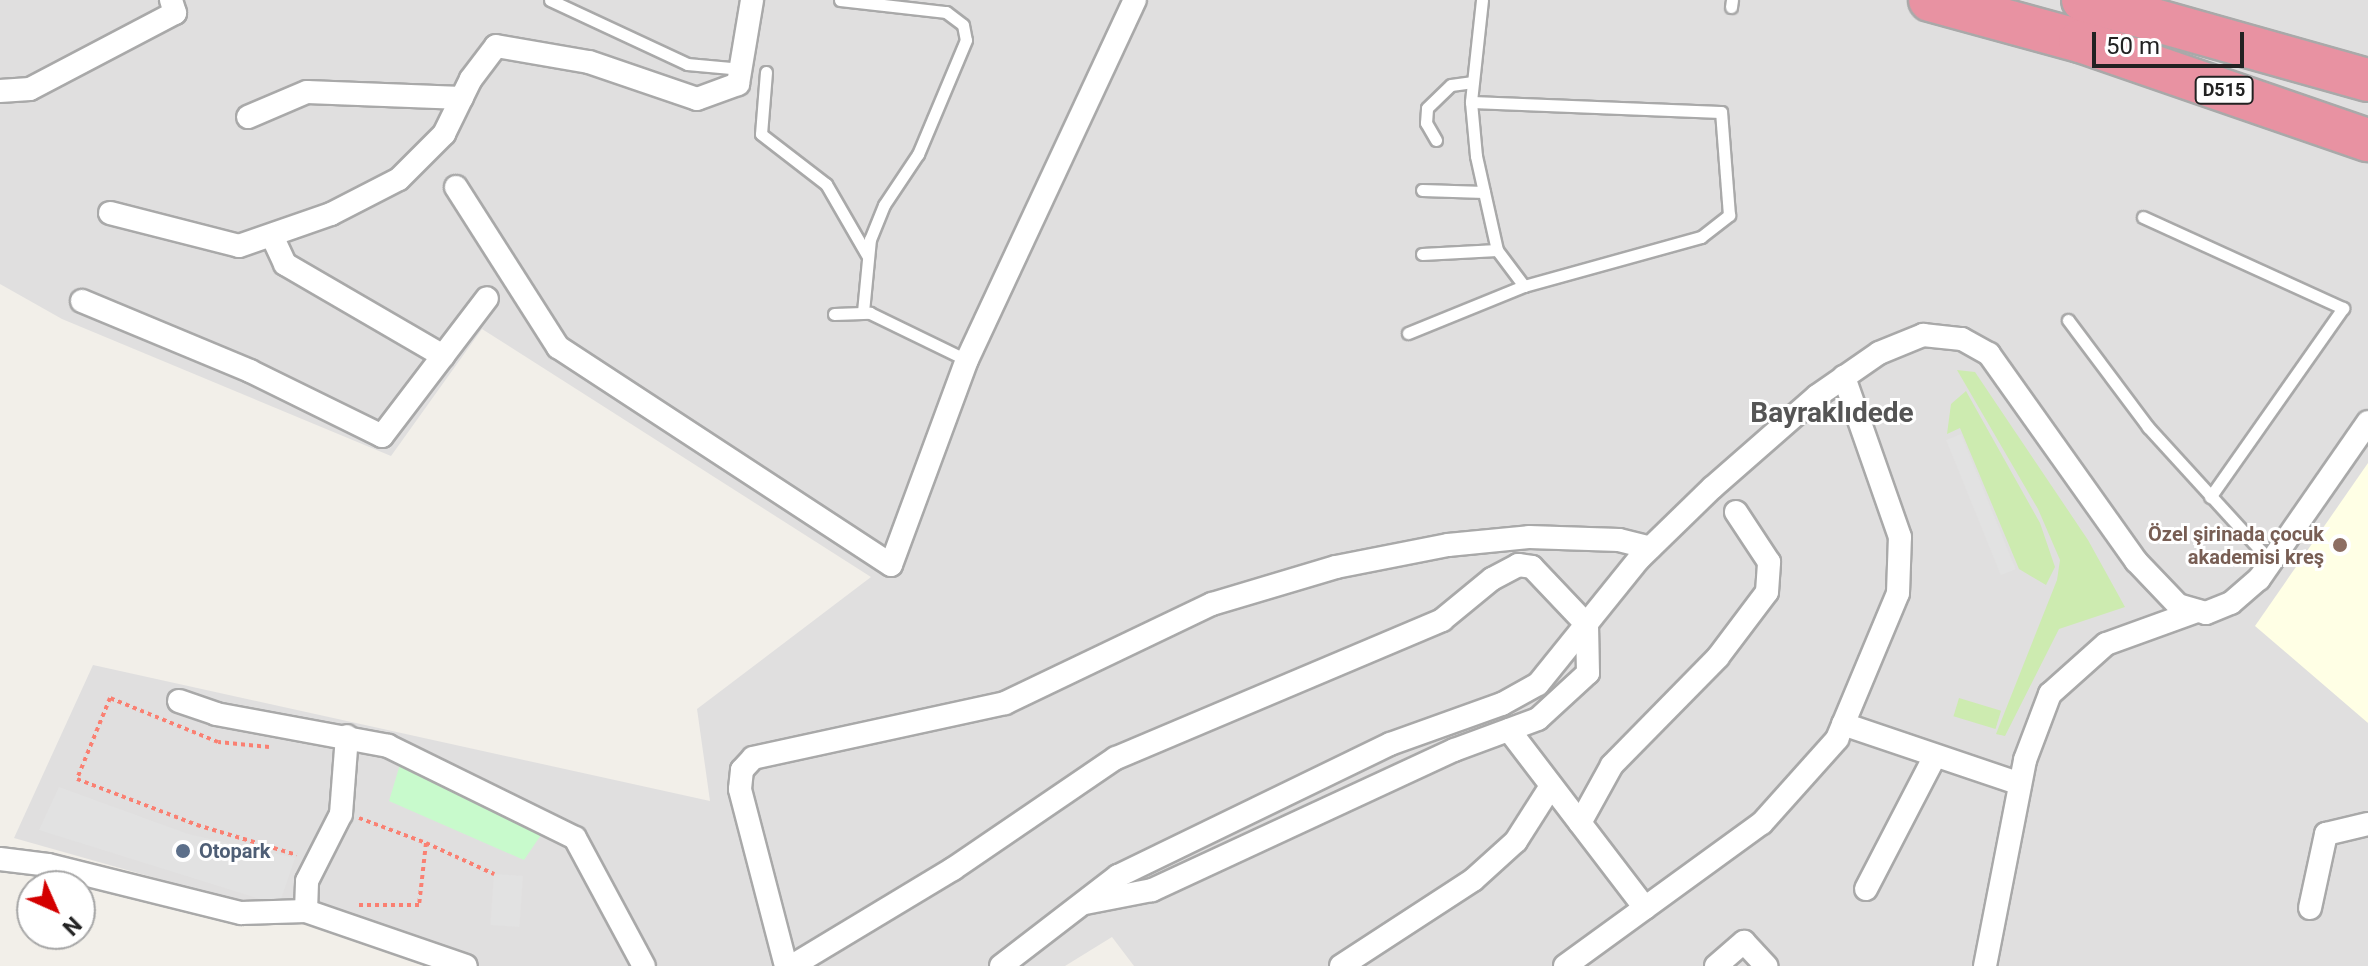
<!DOCTYPE html>
<html>
<head>
<meta charset="utf-8">
<style>
	body { margin:0 }
	#map { position:relative; width:2368px; height:966px; overflow:hidden; background:#f2efe9; font-family:Roboto,sans-serif }
	div>[style] { position:absolute }
	.residential>* { inset:0; background:#e0dfdf }
	.education>* { inset:0; background:#ffffe5 }
	.grass>* { inset:0; background:#cdebb0; transform-origin:0 0 }
	.park>* { inset:0; background:#c8facc }
	.parking>* { inset:0; background:#e2e2e2; transform-origin:0 0 }
	.path>* { height:4px; margin-top:-2px; transform-origin:0; background:repeating-linear-gradient(90deg,#fa8072 0 4px,transparent 0 8px) }
	.roads { filter:drop-shadow(2px 0 #a9a9a9) drop-shadow(-2px 0 #a9a9a9) drop-shadow(0 2px #a9a9a9) drop-shadow(0 -2px #a9a9a9) }
	.lane>* { height:11px; margin:-5.5px; padding:0 5.5px; transform-origin:5.5px; border-radius:5.5px; background:#fff }
	.street>* { height:22px; margin:-11px; padding:0 11px; transform-origin:11px; border-radius:11px; background:#fff }
	.highway>* { height:42px; margin:-21px; padding:0 21px; transform-origin:21px; border-radius:21px; background:#e892a2 }
	.dots>* { width:22px; height:22px; translate:-50% -50%; box-sizing:border-box; border:4px solid #fff; border-radius:50% }
	span { translate:-50% -50%; white-space:nowrap; text-align:center; line-height:1.15; -webkit-text-stroke:6px #fff; paint-order:stroke }
	.shield-label span { padding:2px 6px; background:#fff; border:2px solid; border-radius:6px; -webkit-text-stroke-width:0 }
	.shield-label { font-size:18px; color:#222; font-weight:700 }
	.education-label { font-size:20px; color:#785e54; font-weight:700 }
	.right { translate:-100% -50%; text-align:right }
	.service-label { font-size:20px; color:#4e5e75; font-weight:700 }
	.left { translate:0 -50%; text-align:left }
	.district-label { font-size:28px; color:#555; font-weight:700 }
	.north { position:absolute; left:16px; top:870px; width:80px; height:80px; box-sizing:border-box; background:#fff; border:2px solid #a7a7a7; border-radius:50%; rotate:135deg; font-size:22px; font-weight:700; line-height:32px; text-align:center; color:#222 }
	.north::after { content:''; display:block; margin:auto; width:28px; height:36px; background:#d40000; clip-path:polygon(50% 0,100% 100%,50% 72%,0 100%) }
	.scale { position:absolute; left:2092px; top:32px; width:152px; height:36px; box-sizing:border-box; border:4px solid #222; border-top:0; padding-left:10px; font-size:24px; line-height:28px; white-space:nowrap; color:#222; -webkit-text-stroke:6px #fff; paint-order:stroke }
</style>
</head>
<body>
<div id="map">
	<div class="residential">
		<div style="clip-path:polygon(0 0,2368px 0,2368px 966px,1134px 966px,1112px 937px,1065px 966px,466px 966px,14px 838px,93px 665px,710px 801px,697px 709px,871px 577px,482px 329px,391px 456px,62px 319px,0 284px)"></div>
	</div>
	<div class="education">
		<div style="clip-path:polygon(2368px 463px,2368px 723px,2255px 626px)"></div>
	</div>
	<div class="grass">
		<div style="clip-path:polygon(1957px 370px,1975px 372px,2088px 540px,2125px 607px,2059px 629px,2005px 736px,1996px 734px,2057px 580px,2060px 560px,2038px 509px)"></div>
		<div style="clip-path:polygon(1966px 391px,2040px 523px,2055px 567px,2046px 585px,2019px 569px,1960px 428px,1947px 434px,1951px 404px)"></div>
		<div style="left:1959px;top:698px;width:44px;height:19px;rotate:17deg"></div>
	</div>
	<div class="park">
		<div style="clip-path:polygon(401px 761px,543px 832px,524px 860px,389px 801px)"></div>
	</div>
	<div class="parking">
		<div style="left:1961px;top:434px;width:146px;height:16px;rotate:68deg"></div>
		<div style="clip-path:polygon(59px 787px,188px 834px,295px 858px,279px 905px,39px 830px)"></div>
		<div style="left:494px;top:874px;width:29px;height:51px;rotate:4deg"></div>
	</div>
	<div class="path">
		<div style="left:269px;top:747px;width:51px;rotate:-174.4deg"></div>
		<div style="left:218px;top:742px;width:117px;rotate:-157.8deg"></div>
		<div style="left:110px;top:698px;width:87px;rotate:112.2deg"></div>
		<div style="left:77px;top:779px;width:129px;rotate:21deg"></div>
		<div style="left:197px;top:825px;width:104px;rotate:16.7deg"></div>
		<div style="left:359px;top:818px;width:72px;rotate:20.5deg"></div>
		<div style="left:426px;top:843px;width:62px;rotate:96.4deg"></div>
		<div style="left:419px;top:905px;width:60px;rotate:180deg"></div>
		<div style="left:426px;top:843px;width:75px;rotate:24.5deg"></div>
	</div>
	<div class="roads">
		<div class="lane">
			<div style="left:550px;top:0;width:151px;rotate:25deg"></div>
			<div style="left:687px;top:64px;width:55px;rotate:5.2deg"></div>
			<div style="left:840px;top:0;width:107px;rotate:6.5deg"></div>
			<div style="left:946px;top:12px;width:21px;rotate:37deg"></div>
			<div style="left:963px;top:25px;width:15px;rotate:79deg"></div>
			<div style="left:966px;top:40px;width:124px;rotate:112.8deg"></div>
			<div style="left:918px;top:154px;width:61px;rotate:123.7deg"></div>
			<div style="left:884px;top:205px;width:37px;rotate:112deg"></div>
			<div style="left:870px;top:239px;width:73px;rotate:95.5deg"></div>
			<div style="left:1482px;top:0;width:103px;rotate:96.2deg"></div>
			<div style="left:1471px;top:102px;width:54px;rotate:84.7deg"></div>
			<div style="left:1476px;top:156px;width:96px;rotate:77.4deg"></div>
			<div style="left:1497px;top:250px;width:45px;rotate:53.1deg"></div>
			<div style="left:1731px;top:7px;width:7px;rotate:-82deg"></div>
			<div style="left:766px;top:72px;width:62px;rotate:94.6deg"></div>
			<div style="left:761px;top:134px;width:82px;rotate:37.6deg"></div>
			<div style="left:826px;top:184px;width:82px;rotate:60deg"></div>
			<div style="left:1436px;top:140px;width:20px;rotate:-120deg"></div>
			<div style="left:1426px;top:123px;width:15px;rotate:-86deg"></div>
			<div style="left:1427px;top:108px;width:33px;rotate:-44deg"></div>
			<div style="left:1451px;top:85px;width:22px;rotate:-8deg"></div>
			<div style="left:1422px;top:190px;width:62px;rotate:1.8deg"></div>
			<div style="left:2143px;top:217px;width:220px;rotate:24.5deg"></div>
			<div style="left:2343px;top:308px;width:231px;rotate:125.1deg"></div>
			<div style="left:1422px;top:254px;width:75px;rotate:-3.1deg"></div>
			<div style="left:834px;top:314px;width:36px;rotate:-2deg"></div>
			<div style="left:870px;top:313px;width:108px;rotate:25.9deg"></div>
			<div style="left:2068px;top:320px;width:134px;rotate:53.2deg"></div>
			<div style="left:2148px;top:427px;width:184px;rotate:47.6deg"></div>
			<div style="left:1408px;top:333px;width:125px;rotate:-22.1deg"></div>
			<div style="left:1524px;top:286px;width:184px;rotate:-15.5deg"></div>
			<div style="left:1701px;top:237px;width:36px;rotate:-38deg"></div>
			<div style="left:1729px;top:215px;width:103px;rotate:-94.4deg"></div>
			<div style="left:1721px;top:112px;width:250px;rotate:-177.7deg"></div>
		</div>
		<div class="street">
			<div style="left:0;top:91px;width:30px;rotate:-4deg"></div>
			<div style="left:30px;top:89px;width:164px;rotate:-27.7deg"></div>
			<div style="left:175px;top:13px;width:14px;rotate:-107deg"></div>
			<div style="left:248px;top:117px;width:64px;rotate:-23deg"></div>
			<div style="left:307px;top:92px;width:155px;rotate:2.2deg"></div>
			<div style="left:456px;top:187px;width:190px;rotate:57.5deg"></div>
			<div style="left:558px;top:347px;width:398px;rotate:33.2deg"></div>
			<div style="left:891px;top:565px;width:219px;rotate:-69.7deg"></div>
			<div style="left:967px;top:360px;width:397px;rotate:-65deg"></div>
			<div style="left:110px;top:213px;width:133px;rotate:14.3deg"></div>
			<div style="left:239px;top:246px;width:97px;rotate:-19.2deg"></div>
			<div style="left:331px;top:214px;width:76px;rotate:-27.2deg"></div>
			<div style="left:399px;top:179px;width:64px;rotate:-45deg"></div>
			<div style="left:444px;top:134px;width:61px;rotate:-63.9deg"></div>
			<div style="left:471px;top:79px;width:41px;rotate:-52.9deg"></div>
			<div style="left:496px;top:46px;width:94px;rotate:9.8deg"></div>
			<div style="left:589px;top:62px;width:114px;rotate:18.9deg"></div>
			<div style="left:697px;top:99px;width:44px;rotate:-20.1deg"></div>
			<div style="left:738px;top:84px;width:85px;rotate:-80.5deg"></div>
			<div style="left:273px;top:238px;width:29px;rotate:65deg"></div>
			<div style="left:285px;top:264px;width:183px;rotate:30.2deg"></div>
			<div style="left:82px;top:301px;width:182px;rotate:22.6deg"></div>
			<div style="left:250px;top:371px;width:147px;rotate:26.2deg"></div>
			<div style="left:382px;top:436px;width:173px;rotate:-52.7deg"></div>
			<div style="left:179px;top:701px;width:39px;rotate:19deg"></div>
			<div style="left:216px;top:714px;width:175px;rotate:10.5deg"></div>
			<div style="left:388px;top:746px;width:208px;rotate:26.2deg"></div>
			<div style="left:575px;top:838px;width:145px;rotate:61.7deg"></div>
			<div style="left:1843px;top:724px;width:187px;rotate:18.7deg"></div>
			<div style="left:1509px;top:730px;width:224px;rotate:52.6deg"></div>
			<div style="left:1580px;top:823px;width:66px;rotate:-61.1deg"></div>
			<div style="left:1612px;top:765px;width:151px;rotate:-45.5deg"></div>
			<div style="left:1718px;top:657px;width:81px;rotate:-53deg"></div>
			<div style="left:1767px;top:592px;width:30px;rotate:-86deg"></div>
			<div style="left:1769px;top:562px;width:60px;rotate:-123.4deg"></div>
			<div style="left:0;top:859px;width:48px;rotate:7.1deg"></div>
			<div style="left:48px;top:865px;width:199px;rotate:14deg"></div>
			<div style="left:241px;top:913px;width:65px;rotate:-1.8deg"></div>
			<div style="left:306px;top:911px;width:169px;rotate:19deg"></div>
			<div style="left:1866px;top:889px;width:150px;rotate:-62.6deg"></div>
			<div style="left:2310px;top:908px;width:76px;rotate:-77.8deg"></div>
			<div style="left:2326px;top:834px;width:43px;rotate:-13.4deg"></div>
			<div style="left:306px;top:911px;width:30px;rotate:-88deg"></div>
			<div style="left:307px;top:881px;width:75px;rotate:-63.1deg"></div>
			<div style="left:341px;top:814px;width:78px;rotate:-85.6deg"></div>
			<div style="left:786px;top:966px;width:183px;rotate:-104.6deg"></div>
			<div style="left:740px;top:789px;width:19px;rotate:-84deg"></div>
			<div style="left:742px;top:770px;width:16px;rotate:-47deg"></div>
			<div style="left:753px;top:758px;width:258px;rotate:-12.3deg"></div>
			<div style="left:1005px;top:703px;width:229px;rotate:-25.6deg"></div>
			<div style="left:1212px;top:604px;width:129px;rotate:-16.6deg"></div>
			<div style="left:1336px;top:567px;width:114px;rotate:-11.1deg"></div>
			<div style="left:1448px;top:545px;width:81px;rotate:-5.6deg"></div>
			<div style="left:1529px;top:537px;width:90px;rotate:1.9deg"></div>
			<div style="left:1619px;top:540px;width:32px;rotate:14deg"></div>
			<div style="left:792px;top:966px;width:188px;rotate:-31.1deg"></div>
			<div style="left:953px;top:869px;width:197px;rotate:-34.3deg"></div>
			<div style="left:1116px;top:758px;width:354px;rotate:-22.9deg"></div>
			<div style="left:1442px;top:620px;width:65px;rotate:-39.4deg"></div>
			<div style="left:1492px;top:579px;width:30px;rotate:-28deg"></div>
			<div style="left:1518px;top:565px;width:14px;rotate:8deg"></div>
			<div style="left:1532px;top:567px;width:80px;rotate:46.5deg"></div>
			<div style="left:1587px;top:625px;width:48px;rotate:88.8deg"></div>
			<div style="left:1588px;top:673px;width:68px;rotate:137.4deg"></div>
			<div style="left:1538px;top:719px;width:90px;rotate:159.7deg"></div>
			<div style="left:1454px;top:750px;width:333px;rotate:155.1deg"></div>
			<div style="left:1152px;top:890px;width:68px;rotate:169deg"></div>
			<div style="left:1001px;top:966px;width:148px;rotate:-37.6deg"></div>
			<div style="left:1118px;top:876px;width:302px;rotate:-25.9deg"></div>
			<div style="left:1390px;top:744px;width:119px;rotate:-19.7deg"></div>
			<div style="left:1502px;top:704px;width:41px;rotate:-29.1deg"></div>
			<div style="left:1538px;top:684px;width:161px;rotate:-51.1deg"></div>
			<div style="left:1639px;top:559px;width:102px;rotate:-44.2deg"></div>
			<div style="left:1712px;top:488px;width:140px;rotate:-41.2deg"></div>
			<div style="left:1817px;top:396px;width:75px;rotate:-34.7deg"></div>
			<div style="left:1879px;top:353px;width:48px;rotate:-22.2deg"></div>
			<div style="left:1923px;top:335px;width:39px;rotate:6deg"></div>
			<div style="left:1962px;top:339px;width:31px;rotate:29deg"></div>
			<div style="left:1989px;top:354px;width:254px;rotate:54.6deg"></div>
			<div style="left:2136px;top:561px;width:61px;rotate:46.3deg"></div>
			<div style="left:2178px;top:605px;width:29px;rotate:16deg"></div>
			<div style="left:2206px;top:613px;width:27px;rotate:-22deg"></div>
			<div style="left:2231px;top:603px;width:37px;rotate:-41deg"></div>
			<div style="left:2259px;top:579px;width:191px;rotate:-55.2deg"></div>
			<div style="left:1341px;top:966px;width:158px;rotate:-33.1deg"></div>
			<div style="left:1473px;top:880px;width:58px;rotate:-42.2deg"></div>
			<div style="left:1516px;top:841px;width:65px;rotate:-57.5deg"></div>
			<div style="left:1565px;top:966px;width:243px;rotate:-36deg"></div>
			<div style="left:1762px;top:823px;width:113px;rotate:-48.2deg"></div>
			<div style="left:1837px;top:739px;width:158px;rotate:-67.3deg"></div>
			<div style="left:1898px;top:593px;width:56px;rotate:-88deg"></div>
			<div style="left:1900px;top:537px;width:170px;rotate:-109.3deg"></div>
			<div style="left:1716px;top:966px;width:37px;rotate:-41deg"></div>
			<div style="left:1744px;top:942px;width:33px;rotate:47deg"></div>
			<div style="left:1985px;top:966px;width:210px;rotate:-79deg"></div>
			<div style="left:2025px;top:760px;width:71px;rotate:-69.3deg"></div>
			<div style="left:2050px;top:694px;width:75px;rotate:-41.8deg"></div>
			<div style="left:2106px;top:644px;width:97px;rotate:-19.9deg"></div>
		</div>
		<div class="highway">
			<div style="left:1930px;top:0;width:156px;rotate:15.3deg"></div>
			<div style="left:2080px;top:41px;width:305px;rotate:19deg"></div>
			<div style="left:2083px;top:0;width:296px;rotate:15.7deg"></div>
		</div>
	</div>
	<div class="dots">
		<div style="left:2340px;top:545px;background:#8d6e63"></div>
		<div style="left:183px;top:851px;background:#5c6f8a"></div>
	</div>
	<div class="shield-label">
		<span style="left:2224px;top:90px">D515</span>
	</div>
	<div class="education-label">
		<span class="right" style="left:2324px;top:546px">Özel şirinada çocuk<br>akademisi kreş</span>
	</div>
	<div class="service-label">
		<span class="left" style="left:199px;top:851px">Otopark</span>
	</div>
	<div class="district-label">
		<span style="left:1832px;top:413px">Bayraklıdede</span>
	</div>
	<div class="north">N</div>
	<div class="scale">50 m</div>
</div>
</body>
</html>
